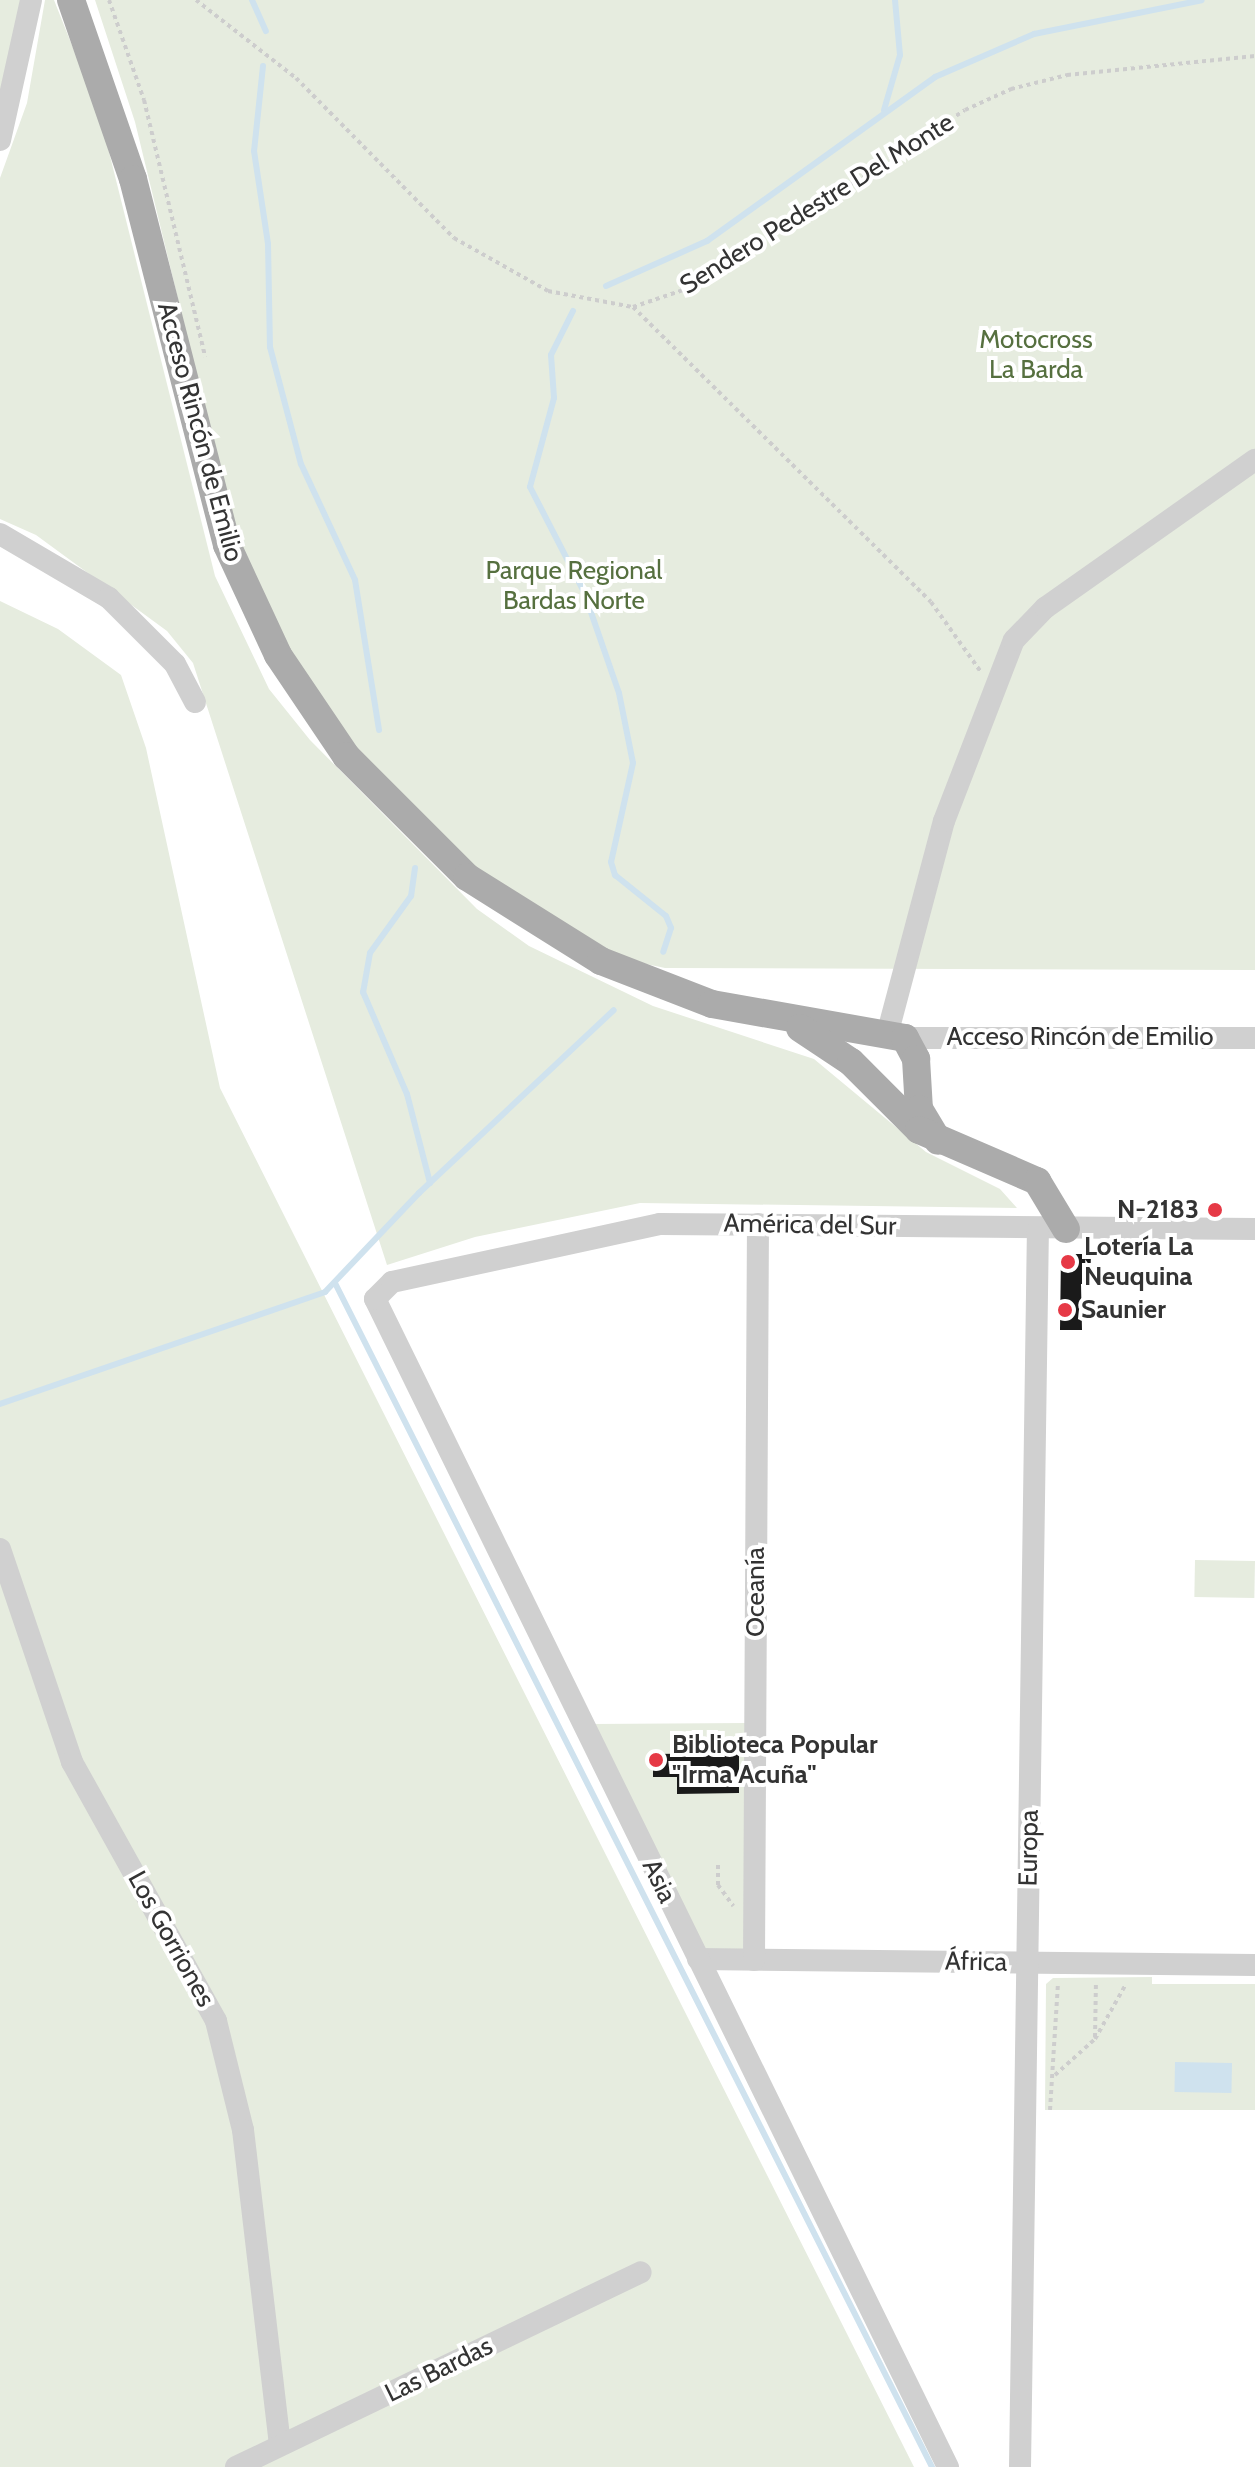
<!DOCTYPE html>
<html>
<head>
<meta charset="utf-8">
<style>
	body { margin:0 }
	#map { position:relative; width:1255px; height:2467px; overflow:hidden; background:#fff; font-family:Cabin,sans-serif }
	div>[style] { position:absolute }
	.green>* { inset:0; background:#e6ecdf; transform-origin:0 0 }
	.water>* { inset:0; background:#cfe2ee; transform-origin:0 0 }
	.stream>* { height:6px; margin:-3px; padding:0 3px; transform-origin:3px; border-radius:3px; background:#cfe2ee }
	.building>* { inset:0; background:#1a1a1a }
	.path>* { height:4px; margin-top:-2px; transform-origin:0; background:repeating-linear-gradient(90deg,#cdcdcd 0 4px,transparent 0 8px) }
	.minor>* { height:22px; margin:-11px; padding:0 11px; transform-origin:11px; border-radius:11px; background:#d0d0d0 }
	.major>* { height:28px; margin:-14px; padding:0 14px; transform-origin:14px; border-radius:14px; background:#ababab }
	.dots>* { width:22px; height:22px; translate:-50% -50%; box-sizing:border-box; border:4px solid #fff; border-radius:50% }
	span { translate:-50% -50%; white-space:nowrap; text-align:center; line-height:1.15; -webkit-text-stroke:8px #fff; paint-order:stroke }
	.street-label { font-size:26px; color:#333 }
	.park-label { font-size:26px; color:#56703f }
	.poi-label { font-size:26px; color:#333; font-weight:700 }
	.right { translate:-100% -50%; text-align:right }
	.left { translate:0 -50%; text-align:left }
</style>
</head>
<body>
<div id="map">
	<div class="green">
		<div style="clip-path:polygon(0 0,31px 0,0 140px)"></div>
		<div style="clip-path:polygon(45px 0,54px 0,100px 116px,215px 576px,269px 689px,310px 740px,477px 909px,529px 946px,653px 1006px,814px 1059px,926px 1152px,1000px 1189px,1017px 1208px,640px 1203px,475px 1237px,387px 1265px,193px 663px,167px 631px,36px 535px,0 519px,0 178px,27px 103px)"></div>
		<div style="clip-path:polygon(95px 0,1255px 0,1255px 970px,665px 968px,627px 960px,488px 881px,365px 763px,267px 614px,231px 517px,135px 122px)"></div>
		<div style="clip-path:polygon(0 601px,58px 629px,121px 675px,146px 748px,220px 1088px,914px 2467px,0 2467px)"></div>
		<div style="left:1195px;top:1560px;width:60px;height:37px;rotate:1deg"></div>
		<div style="clip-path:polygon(747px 1723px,745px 1951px,706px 1951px,592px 1724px)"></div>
		<div style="clip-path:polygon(1152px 1977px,1152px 1984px,1255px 1984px,1255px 2110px,1045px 2110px,1046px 1984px,1053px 1978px)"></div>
	</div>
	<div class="water">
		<div style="left:1175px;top:2062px;width:57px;height:30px;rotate:1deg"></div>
	</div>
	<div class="stream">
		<div style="left:252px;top:0;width:34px;rotate:66deg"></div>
		<div style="left:263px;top:66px;width:85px;rotate:96deg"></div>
		<div style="left:254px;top:151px;width:94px;rotate:81.4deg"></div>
		<div style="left:268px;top:244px;width:103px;rotate:88.9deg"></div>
		<div style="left:270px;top:347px;width:121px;rotate:75.2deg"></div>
		<div style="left:301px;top:464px;width:128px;rotate:65deg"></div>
		<div style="left:355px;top:580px;width:152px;rotate:80.9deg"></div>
		<div style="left:884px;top:110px;width:57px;rotate:-73.8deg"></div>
		<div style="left:900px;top:55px;width:55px;rotate:-95.2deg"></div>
		<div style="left:606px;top:286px;width:111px;rotate:-24deg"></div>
		<div style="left:707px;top:241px;width:281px;rotate:-35.7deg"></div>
		<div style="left:935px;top:77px;width:108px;rotate:-23.5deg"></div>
		<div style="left:1034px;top:34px;width:171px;rotate:-11.4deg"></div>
		<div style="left:573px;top:311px;width:49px;rotate:116.6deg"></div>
		<div style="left:551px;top:355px;width:43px;rotate:86deg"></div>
		<div style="left:554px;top:398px;width:92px;rotate:105.1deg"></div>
		<div style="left:530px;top:487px;width:118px;rotate:62.8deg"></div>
		<div style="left:584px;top:592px;width:107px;rotate:70.9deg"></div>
		<div style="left:619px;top:693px;width:71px;rotate:78.7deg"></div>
		<div style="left:633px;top:763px;width:101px;rotate:102.5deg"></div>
		<div style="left:611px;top:862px;width:14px;rotate:73deg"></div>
		<div style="left:615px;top:875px;width:65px;rotate:38.8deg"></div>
		<div style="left:666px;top:916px;width:13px;rotate:67deg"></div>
		<div style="left:671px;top:928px;width:25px;rotate:108deg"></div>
		<div style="left:415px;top:868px;width:28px;rotate:98deg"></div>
		<div style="left:411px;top:896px;width:70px;rotate:125.7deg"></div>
		<div style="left:370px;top:953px;width:40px;rotate:100deg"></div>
		<div style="left:363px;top:992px;width:111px;rotate:66.7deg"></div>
		<div style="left:407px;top:1094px;width:92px;rotate:75.5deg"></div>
		<div style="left:335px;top:1283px;width:1326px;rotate:63.24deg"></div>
		<div style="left:0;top:1404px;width:344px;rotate:-19deg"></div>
		<div style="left:325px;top:1292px;width:137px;rotate:-46.5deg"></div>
		<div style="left:419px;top:1193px;width:267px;rotate:-43.2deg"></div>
	</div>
	<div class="building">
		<div style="clip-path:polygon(1061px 1254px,1091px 1254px,1090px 1284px,1081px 1284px,1082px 1330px,1060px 1330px)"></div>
		<div style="clip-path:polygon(739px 1753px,739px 1793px,677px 1794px,677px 1777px,653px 1777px,653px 1754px)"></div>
	</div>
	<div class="path">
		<div style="left:109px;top:0;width:106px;rotate:70.7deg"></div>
		<div style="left:144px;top:100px;width:264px;rotate:76.6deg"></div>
		<div style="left:196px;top:0;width:127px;rotate:38deg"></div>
		<div style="left:296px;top:78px;width:225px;rotate:45.4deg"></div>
		<div style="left:454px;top:238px;width:108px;rotate:29.4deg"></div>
		<div style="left:548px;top:291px;width:86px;rotate:10.7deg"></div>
		<div style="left:633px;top:307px;width:65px;rotate:-18.7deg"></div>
		<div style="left:695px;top:286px;width:322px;rotate:-33.1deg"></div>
		<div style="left:965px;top:110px;width:51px;rotate:-24.5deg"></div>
		<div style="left:1011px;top:89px;width:58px;rotate:-14deg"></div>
		<div style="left:1067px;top:75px;width:189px;rotate:-5.8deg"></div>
		<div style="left:633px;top:307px;width:419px;rotate:44.7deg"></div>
		<div style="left:931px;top:602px;width:86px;rotate:54.5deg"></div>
		<div style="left:718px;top:1865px;width:20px;rotate:90deg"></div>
		<div style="left:718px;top:1885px;width:26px;rotate:54deg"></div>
		<div style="left:1095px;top:2037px;width:55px;rotate:-89deg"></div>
		<div style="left:1055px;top:2075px;width:54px;rotate:-42deg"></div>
		<div style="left:1095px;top:2039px;width:63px;rotate:-60.6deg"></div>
		<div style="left:1050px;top:2110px;width:127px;rotate:-86.4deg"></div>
	</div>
	<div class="minor">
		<div style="left:0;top:140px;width:143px;rotate:-77.5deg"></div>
		<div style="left:0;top:534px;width:126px;rotate:30.4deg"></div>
		<div style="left:109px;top:598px;width:93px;rotate:45deg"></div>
		<div style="left:175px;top:664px;width:43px;rotate:62.2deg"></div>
		<div style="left:887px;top:1035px;width:221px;rotate:-75.1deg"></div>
		<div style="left:944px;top:821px;width:194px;rotate:-68.9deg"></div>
		<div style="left:1014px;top:640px;width:45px;rotate:-45.9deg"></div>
		<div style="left:1045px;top:608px;width:257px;rotate:-35.2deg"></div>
		<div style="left:905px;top:1038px;width:350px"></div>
		<div style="left:0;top:1549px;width:225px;rotate:71.3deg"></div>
		<div style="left:72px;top:1762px;width:296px;rotate:60.9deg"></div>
		<div style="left:216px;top:2021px;width:112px;rotate:76.1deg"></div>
		<div style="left:243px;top:2130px;width:317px;rotate:83.3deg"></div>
		<div style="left:698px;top:1959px;width:557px;rotate:0.62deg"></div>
		<div style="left:754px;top:1960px;width:736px;rotate:-89.69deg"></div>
		<div style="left:236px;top:2467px;width:449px;rotate:-25.7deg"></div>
		<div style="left:948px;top:2467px;width:1301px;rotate:-116.13deg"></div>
		<div style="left:375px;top:1299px;width:24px;rotate:-45deg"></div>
		<div style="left:392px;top:1282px;width:274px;rotate:-12.2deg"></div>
		<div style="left:660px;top:1224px;width:595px;rotate:0.48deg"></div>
		<div style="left:1020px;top:2467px;width:1238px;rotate:-89.17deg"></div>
	</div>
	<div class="major">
		<div style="left:71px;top:0;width:189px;rotate:70.9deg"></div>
		<div style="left:133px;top:179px;width:378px;rotate:75.6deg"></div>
		<div style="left:227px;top:545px;width:121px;rotate:65.1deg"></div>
		<div style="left:278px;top:655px;width:122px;rotate:56deg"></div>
		<div style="left:346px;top:756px;width:171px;rotate:45deg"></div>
		<div style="left:467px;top:877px;width:158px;rotate:32.1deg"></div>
		<div style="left:601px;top:961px;width:119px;rotate:21.2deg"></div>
		<div style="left:712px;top:1004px;width:196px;rotate:10deg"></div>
		<div style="left:905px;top:1038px;width:24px;rotate:62deg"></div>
		<div style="left:916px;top:1059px;width:50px;rotate:86.6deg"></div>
		<div style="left:919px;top:1109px;width:37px;rotate:59deg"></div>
		<div style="left:800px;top:1028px;width:61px;rotate:33.7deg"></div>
		<div style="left:851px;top:1062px;width:96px;rotate:45deg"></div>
		<div style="left:919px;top:1130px;width:129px;rotate:23.4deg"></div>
		<div style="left:1037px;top:1181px;width:56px;rotate:58.9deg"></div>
	</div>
	<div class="dots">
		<div style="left:1215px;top:1210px;background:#e63946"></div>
		<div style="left:1068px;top:1262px;background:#e63946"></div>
		<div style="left:1065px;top:1310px;background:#e63946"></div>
		<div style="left:656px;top:1760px;background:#e63946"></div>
	</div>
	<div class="street-label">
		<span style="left:817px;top:204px;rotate:-32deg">Sendero Pedestre Del Monte</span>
		<span style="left:200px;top:432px;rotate:75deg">Acceso Rincón de Emilio</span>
		<span style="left:1080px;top:1037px">Acceso Rincón de Emilio</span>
		<span style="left:810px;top:1225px;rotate:1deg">América del Sur</span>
		<span style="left:756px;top:1592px;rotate:-90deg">Oceanía</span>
		<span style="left:1029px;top:1848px;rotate:-89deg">Europa</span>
		<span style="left:659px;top:1881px;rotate:64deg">Asia</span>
		<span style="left:171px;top:1939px;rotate:61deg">Los Gorriones</span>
		<span style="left:976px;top:1962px;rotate:1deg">África</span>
		<span style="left:439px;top:2370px;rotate:-26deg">Las Bardas</span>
	</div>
	<div class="park-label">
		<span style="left:1036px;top:355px">Motocross<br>La Barda</span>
		<span style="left:574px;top:586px">Parque Regional<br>Bardas Norte</span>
	</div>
	<div class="poi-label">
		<span class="right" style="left:1199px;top:1210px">N-2183</span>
		<span class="left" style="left:1084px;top:1262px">Lotería La<br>Neuquina</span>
		<span class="left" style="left:1081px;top:1310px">Saunier</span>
		<span class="left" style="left:672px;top:1760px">Biblioteca Popular<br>"Irma Acuña"</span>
	</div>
</div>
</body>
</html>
